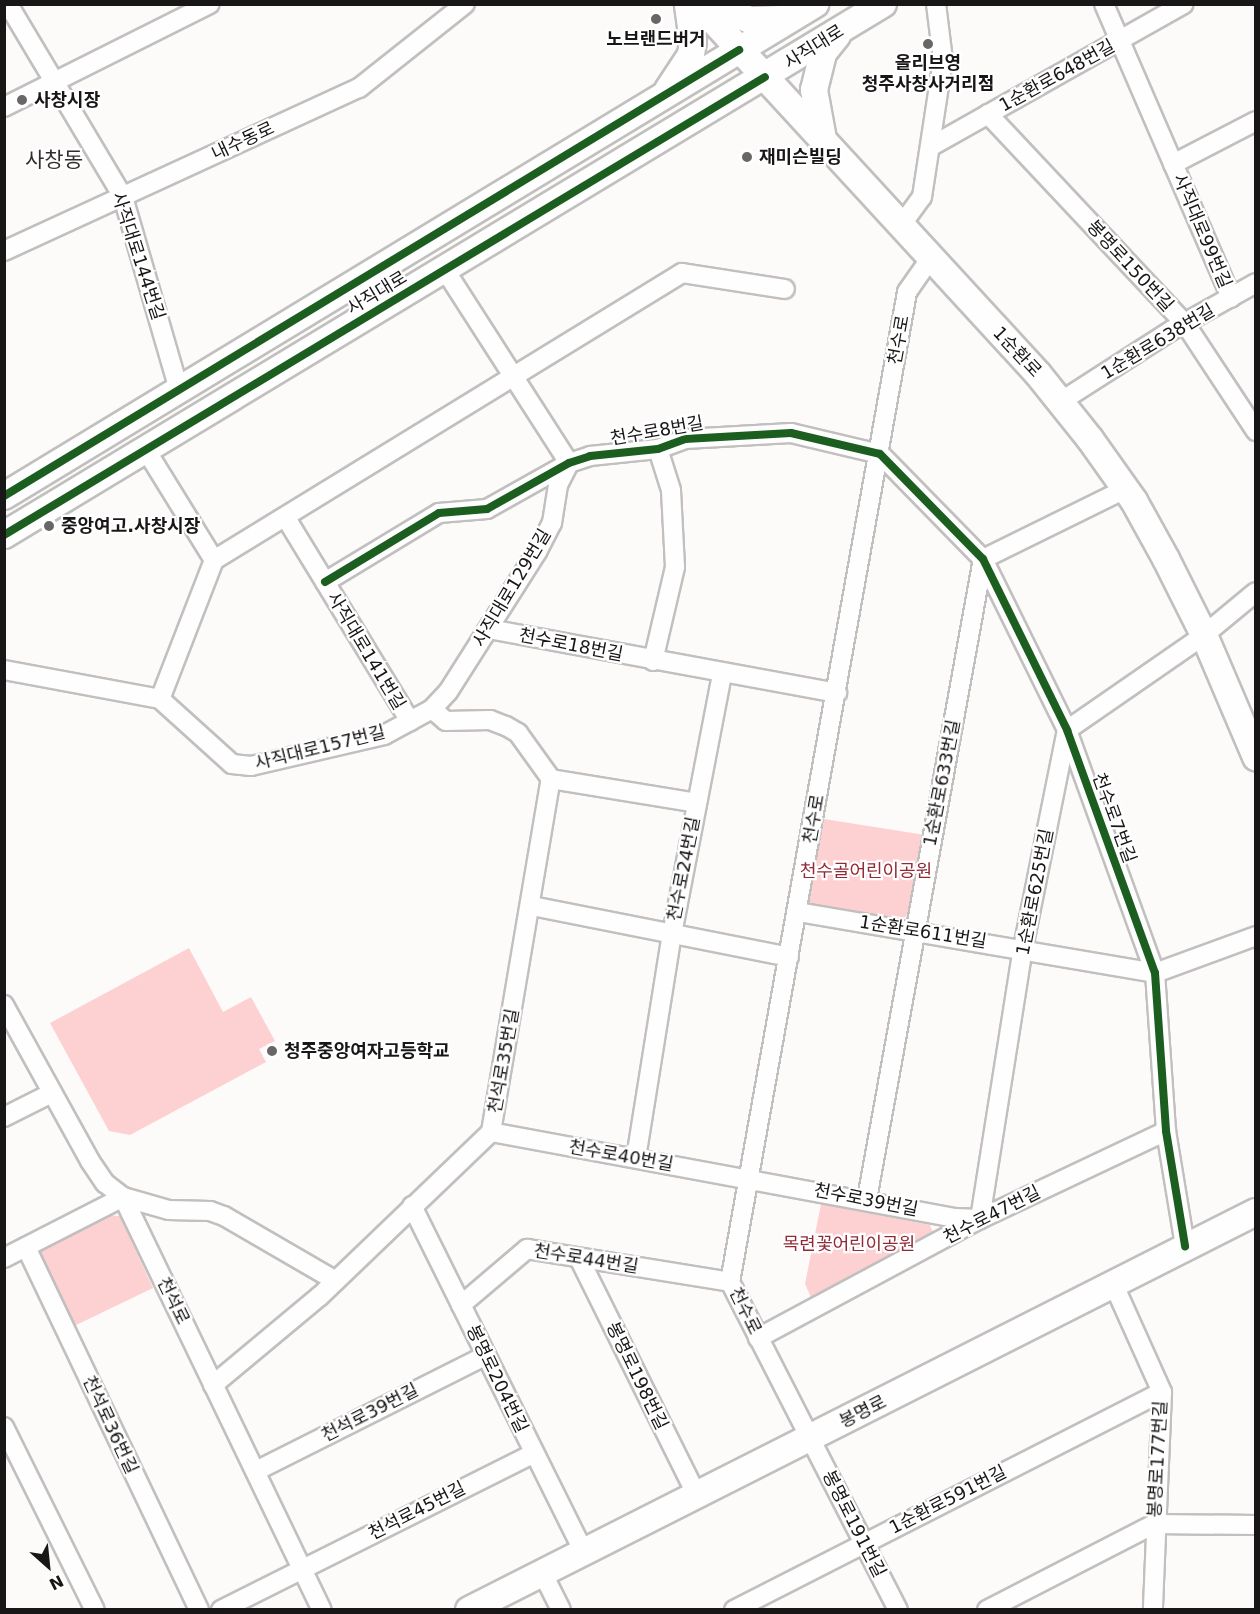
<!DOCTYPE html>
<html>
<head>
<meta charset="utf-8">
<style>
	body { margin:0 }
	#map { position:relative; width:1260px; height:1614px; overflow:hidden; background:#fdfafa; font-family:"DejaVu Sans","Noto Sans KR",sans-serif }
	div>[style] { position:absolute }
	.green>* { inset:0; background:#fdd1d1 }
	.roads { filter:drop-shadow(2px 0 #c2bfbf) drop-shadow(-2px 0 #c2bfbf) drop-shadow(0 2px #c2bfbf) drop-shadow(0 -2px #c2bfbf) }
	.street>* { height:18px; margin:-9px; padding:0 9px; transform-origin:9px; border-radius:9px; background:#fffefe }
	.secondary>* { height:26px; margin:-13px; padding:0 13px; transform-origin:13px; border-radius:13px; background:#fffefe }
	.cycleway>* { height:8px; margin:-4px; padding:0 4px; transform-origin:4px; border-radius:4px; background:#1b5e20 }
	.dots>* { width:16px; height:16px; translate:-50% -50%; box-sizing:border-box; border:3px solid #fff; border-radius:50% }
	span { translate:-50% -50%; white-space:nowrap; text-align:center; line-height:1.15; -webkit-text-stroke:4.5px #fff; paint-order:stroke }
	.poi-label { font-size:18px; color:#181616; font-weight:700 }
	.left { translate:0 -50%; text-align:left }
	.street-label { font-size:18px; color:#181616 }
	.park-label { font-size:18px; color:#902a37 }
	.quarter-label { font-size:21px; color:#312d2d }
	.frame { position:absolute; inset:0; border:6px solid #181616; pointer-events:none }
	.north { position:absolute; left:18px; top:1536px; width:60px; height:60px; -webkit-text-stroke:4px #fff; paint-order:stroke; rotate:153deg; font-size:16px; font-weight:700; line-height:24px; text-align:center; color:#181616 }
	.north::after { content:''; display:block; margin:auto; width:21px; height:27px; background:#181616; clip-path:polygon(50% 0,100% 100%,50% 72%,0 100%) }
</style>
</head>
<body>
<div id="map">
	<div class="green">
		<div style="clip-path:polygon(824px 819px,925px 835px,909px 914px,900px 921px,812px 908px,807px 902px)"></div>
		<div style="clip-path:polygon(189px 948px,223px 1012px,251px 997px,275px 1041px,259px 1049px,266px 1062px,130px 1135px,109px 1131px,50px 1023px)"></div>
		<div style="clip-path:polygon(821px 1204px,930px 1225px,934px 1236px,813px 1302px,805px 1284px)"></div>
		<div style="clip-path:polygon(106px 1215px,120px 1216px,153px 1288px,70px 1328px,40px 1263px,40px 1251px)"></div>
	</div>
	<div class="roads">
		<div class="street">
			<div style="left:8px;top:4px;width:225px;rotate:59.2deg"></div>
			<div style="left:123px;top:197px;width:201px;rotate:73.8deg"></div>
			<div style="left:1104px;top:4px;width:320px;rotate:66.6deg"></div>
			<div style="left:4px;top:107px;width:230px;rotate:-26.6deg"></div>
			<div style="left:988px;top:114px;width:289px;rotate:46.8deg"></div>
			<div style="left:1186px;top:325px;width:127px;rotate:56.6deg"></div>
			<div style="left:930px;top:147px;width:291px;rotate:-29.4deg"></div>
			<div style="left:1173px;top:164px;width:93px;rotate:-27.4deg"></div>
			<div style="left:900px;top:227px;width:37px;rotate:-54deg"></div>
			<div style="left:922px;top:197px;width:139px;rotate:-81.3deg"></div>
			<div style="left:943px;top:60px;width:56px;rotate:-97.1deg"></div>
			<div style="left:4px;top:251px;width:391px;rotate:-24.7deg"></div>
			<div style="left:359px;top:88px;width:135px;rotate:-38.4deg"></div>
			<div style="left:1060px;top:402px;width:133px;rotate:-32.7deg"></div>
			<div style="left:1172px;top:330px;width:96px;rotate:-29.2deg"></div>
			<div style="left:146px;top:450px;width:129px;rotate:58.3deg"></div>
			<div style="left:214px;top:560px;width:149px;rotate:111.2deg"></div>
			<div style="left:286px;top:518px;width:238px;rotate:58.6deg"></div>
			<div style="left:214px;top:560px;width:549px;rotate:-31.52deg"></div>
			<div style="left:682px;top:273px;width:104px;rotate:8.8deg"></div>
			<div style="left:325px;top:582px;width:133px;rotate:-31.2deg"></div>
			<div style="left:439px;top:513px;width:48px;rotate:-4.8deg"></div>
			<div style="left:487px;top:509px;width:94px;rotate:-29.3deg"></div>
			<div style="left:569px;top:463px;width:22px;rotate:-18deg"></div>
			<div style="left:590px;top:456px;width:68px;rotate:-5.9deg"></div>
			<div style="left:658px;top:449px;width:29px;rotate:-20deg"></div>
			<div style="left:685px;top:439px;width:106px;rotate:-3.2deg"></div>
			<div style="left:791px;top:433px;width:91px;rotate:13.3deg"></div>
			<div style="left:880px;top:454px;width:147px;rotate:45.6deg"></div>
			<div style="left:983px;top:559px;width:191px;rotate:63.8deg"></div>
			<div style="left:1067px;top:730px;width:258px;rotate:70.1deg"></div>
			<div style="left:1155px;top:973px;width:158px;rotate:86deg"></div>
			<div style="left:1166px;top:1131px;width:117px;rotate:80.6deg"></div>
			<div style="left:489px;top:629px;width:354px;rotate:10.4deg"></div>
			<div style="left:653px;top:661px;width:97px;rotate:-76.8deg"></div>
			<div style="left:675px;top:567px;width:77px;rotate:-93deg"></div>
			<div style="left:671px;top:490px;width:43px;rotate:-107.6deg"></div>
			<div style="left:4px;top:670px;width:159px;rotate:10.5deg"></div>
			<div style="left:160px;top:699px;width:97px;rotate:42.1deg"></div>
			<div style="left:232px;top:764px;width:19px;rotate:6deg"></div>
			<div style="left:251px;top:766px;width:137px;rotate:-13.1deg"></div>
			<div style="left:384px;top:735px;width:55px;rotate:-28.4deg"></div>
			<div style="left:432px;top:709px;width:23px;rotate:-47deg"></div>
			<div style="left:448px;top:692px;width:166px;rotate:-57.6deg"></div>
			<div style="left:537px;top:552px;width:33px;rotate:-63deg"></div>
			<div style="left:552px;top:523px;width:38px;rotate:-81deg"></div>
			<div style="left:558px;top:485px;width:25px;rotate:-63deg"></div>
			<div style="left:569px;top:463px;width:229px;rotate:-122.7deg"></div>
			<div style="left:432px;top:709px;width:18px;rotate:41deg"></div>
			<div style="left:446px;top:721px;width:44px;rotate:-1.3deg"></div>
			<div style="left:490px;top:720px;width:17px;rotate:21deg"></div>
			<div style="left:506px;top:726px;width:14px;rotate:30deg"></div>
			<div style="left:518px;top:733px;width:57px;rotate:54.3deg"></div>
			<div style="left:551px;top:779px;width:148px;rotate:9.3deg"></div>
			<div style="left:532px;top:906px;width:262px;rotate:11.2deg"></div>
			<div style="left:798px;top:912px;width:362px;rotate:9.7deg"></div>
			<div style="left:1155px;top:973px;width:108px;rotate:-20.1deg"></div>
			<div style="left:4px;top:1005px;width:178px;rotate:61.1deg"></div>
			<div style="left:90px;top:1161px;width:27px;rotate:56deg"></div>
			<div style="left:105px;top:1183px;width:23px;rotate:38deg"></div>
			<div style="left:123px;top:1197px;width:458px;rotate:64.3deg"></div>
			<div style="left:4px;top:1117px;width:54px;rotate:-26.6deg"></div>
			<div style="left:491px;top:1132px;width:472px;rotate:10.5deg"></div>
			<div style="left:955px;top:1218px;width:25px;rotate:2deg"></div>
			<div style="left:980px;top:1219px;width:274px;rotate:-81deg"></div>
			<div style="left:1023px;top:948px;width:222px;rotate:-78.6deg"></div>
			<div style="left:1067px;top:730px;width:167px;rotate:-34.7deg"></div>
			<div style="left:1204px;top:635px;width:67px;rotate:-39.6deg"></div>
			<div style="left:636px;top:1158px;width:227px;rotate:-80.9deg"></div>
			<div style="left:672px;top:934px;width:265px;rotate:-79.1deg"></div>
			<div style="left:867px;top:1199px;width:650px;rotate:-79.73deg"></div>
			<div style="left:983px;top:559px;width:158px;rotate:-26.2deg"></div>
			<div style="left:412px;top:1206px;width:385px;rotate:63.6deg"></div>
			<div style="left:26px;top:1247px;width:402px;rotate:64.5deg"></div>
			<div style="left:4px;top:1258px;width:134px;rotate:-27.1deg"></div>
			<div style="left:123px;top:1197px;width:48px;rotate:15.8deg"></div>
			<div style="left:169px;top:1210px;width:41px;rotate:1.4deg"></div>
			<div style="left:210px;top:1211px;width:15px;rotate:20deg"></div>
			<div style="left:224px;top:1216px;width:129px;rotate:30.1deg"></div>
			<div style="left:579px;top:1258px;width:263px;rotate:63.6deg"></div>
			<div style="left:1113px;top:1283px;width:120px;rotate:65.8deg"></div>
			<div style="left:1162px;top:1392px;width:218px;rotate:92.4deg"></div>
			<div style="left:461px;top:1305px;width:87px;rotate:-40.3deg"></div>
			<div style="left:527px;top:1249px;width:206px;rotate:9.2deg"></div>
			<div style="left:758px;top:1338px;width:252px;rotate:-28.2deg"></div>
			<div style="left:980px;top:1219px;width:206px;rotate:-25.3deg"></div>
			<div style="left:213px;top:1385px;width:139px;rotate:-39.8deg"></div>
			<div style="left:320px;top:1296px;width:237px;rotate:-43.8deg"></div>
			<div style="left:491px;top:1132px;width:358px;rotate:-80.4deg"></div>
			<div style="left:4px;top:1427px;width:204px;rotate:63.6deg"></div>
			<div style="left:256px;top:1471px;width:256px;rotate:-26.7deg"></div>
			<div style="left:542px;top:1572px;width:42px;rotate:63.4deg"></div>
			<div style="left:221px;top:1610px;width:349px;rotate:-26.6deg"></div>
			<div style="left:734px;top:1610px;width:480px;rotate:-27deg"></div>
			<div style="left:898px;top:1610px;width:369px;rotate:-117.1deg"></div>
			<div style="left:730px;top:1282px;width:1006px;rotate:-79.86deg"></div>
			<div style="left:907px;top:292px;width:40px;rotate:-55.1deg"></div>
			<div style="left:987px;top:1610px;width:188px;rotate:-27.2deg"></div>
			<div style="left:1154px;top:1524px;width:102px;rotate:0.6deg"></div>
		</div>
		<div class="secondary">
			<div style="left:698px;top:4px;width:502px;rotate:47.42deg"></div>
			<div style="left:1038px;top:374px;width:83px;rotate:51.3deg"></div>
			<div style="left:1090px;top:439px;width:76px;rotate:54.6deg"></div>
			<div style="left:1134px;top:501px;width:66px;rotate:61.1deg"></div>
			<div style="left:1166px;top:559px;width:85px;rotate:63.4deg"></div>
			<div style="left:1204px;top:635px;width:133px;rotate:66.9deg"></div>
			<div style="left:710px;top:4px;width:43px;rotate:21.8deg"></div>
			<div style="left:750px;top:20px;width:38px;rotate:-2deg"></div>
			<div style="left:668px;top:90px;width:42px;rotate:-56.7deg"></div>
			<div style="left:691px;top:55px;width:14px;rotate:-82deg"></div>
			<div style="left:693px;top:41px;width:37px;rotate:-98deg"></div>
			<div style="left:823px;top:139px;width:50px;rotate:-100.4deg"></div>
			<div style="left:814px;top:90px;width:38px;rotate:-76deg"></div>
			<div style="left:823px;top:53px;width:22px;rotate:-51deg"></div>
			<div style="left:4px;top:496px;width:949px;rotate:-31.24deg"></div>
			<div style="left:4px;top:535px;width:1027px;rotate:-31.14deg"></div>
			<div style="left:469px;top:1610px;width:882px;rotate:-26.83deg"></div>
		</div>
	</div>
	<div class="cycleway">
		<div style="left:4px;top:496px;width:860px;rotate:-31.25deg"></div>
		<div style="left:4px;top:535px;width:888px;rotate:-31.04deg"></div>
		<div style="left:325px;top:582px;width:133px;rotate:-31.2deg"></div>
		<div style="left:439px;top:513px;width:48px;rotate:-4.8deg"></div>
		<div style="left:487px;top:509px;width:94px;rotate:-29.3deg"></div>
		<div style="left:569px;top:463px;width:22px;rotate:-18deg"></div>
		<div style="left:590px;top:456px;width:68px;rotate:-5.9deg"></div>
		<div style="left:658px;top:449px;width:29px;rotate:-20deg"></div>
		<div style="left:685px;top:439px;width:106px;rotate:-3.2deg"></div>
		<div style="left:791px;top:433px;width:91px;rotate:13.3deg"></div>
		<div style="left:880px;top:454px;width:147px;rotate:45.6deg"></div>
		<div style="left:983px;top:559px;width:191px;rotate:63.8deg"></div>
		<div style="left:1067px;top:730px;width:258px;rotate:70.1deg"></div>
		<div style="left:1155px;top:973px;width:158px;rotate:86deg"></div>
		<div style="left:1166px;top:1131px;width:117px;rotate:80.6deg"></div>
	</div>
	<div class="dots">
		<div style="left:656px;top:19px;background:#686666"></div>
		<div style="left:928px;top:44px;background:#686666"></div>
		<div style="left:22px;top:100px;background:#686666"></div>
		<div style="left:747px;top:157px;background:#686666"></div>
		<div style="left:49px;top:526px;background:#686666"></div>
		<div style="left:272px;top:1051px;background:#686666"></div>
	</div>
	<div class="poi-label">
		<span style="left:656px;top:39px">노브랜드버거</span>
		<span style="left:928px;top:74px">올리브영<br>청주사창사거리점</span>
		<span class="left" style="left:34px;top:100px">사창시장</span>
		<span class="left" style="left:759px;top:157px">재미슨빌딩</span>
		<span class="left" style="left:61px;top:526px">중앙여고.사창시장</span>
		<span class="left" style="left:284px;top:1051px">청주중앙여자고등학교</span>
	</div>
	<div class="street-label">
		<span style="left:814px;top:47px;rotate:-32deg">사직대로</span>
		<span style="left:1057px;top:76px;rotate:-29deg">1순환로648번길</span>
		<span style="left:243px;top:141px;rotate:-25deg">내수동로</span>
		<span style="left:1202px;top:231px;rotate:67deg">사직대로99번길</span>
		<span style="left:138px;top:256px;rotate:72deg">사직대로144번길</span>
		<span style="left:1130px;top:266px;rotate:47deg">봉명로150번길</span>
		<span style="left:377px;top:293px;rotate:-31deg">사직대로</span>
		<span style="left:899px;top:340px;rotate:-80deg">천수로</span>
		<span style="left:1158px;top:342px;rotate:-31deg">1순환로638번길</span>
		<span style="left:1017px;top:352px;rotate:47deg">1순환로</span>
		<span style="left:657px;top:431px;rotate:-10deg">천수로8번길</span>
		<span style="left:512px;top:588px;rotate:-59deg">사직대로129번길</span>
		<span style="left:571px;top:645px;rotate:11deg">천수로18번길</span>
		<span style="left:366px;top:651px;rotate:59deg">사직대로141번길</span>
		<span style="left:320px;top:748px;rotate:-14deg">사직대로157번길</span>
		<span style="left:942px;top:783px;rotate:-79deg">1순환로633번길</span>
		<span style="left:1114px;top:818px;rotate:70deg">천수로7번길</span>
		<span style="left:814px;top:819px;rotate:-80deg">천수로</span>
		<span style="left:684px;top:869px;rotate:-79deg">천수로24번길</span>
		<span style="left:1035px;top:892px;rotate:-79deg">1순환로625번길</span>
		<span style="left:923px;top:932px;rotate:9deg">1순환로611번길</span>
		<span style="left:504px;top:1061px;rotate:-80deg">천석로35번길</span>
		<span style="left:621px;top:1156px;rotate:10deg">천수로40번길</span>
		<span style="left:866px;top:1200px;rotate:11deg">천수로39번길</span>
		<span style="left:992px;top:1215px;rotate:-27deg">천수로47번길</span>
		<span style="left:586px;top:1259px;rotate:9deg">천수로44번길</span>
		<span style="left:173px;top:1301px;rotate:64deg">천석로</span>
		<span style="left:745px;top:1311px;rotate:64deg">천수로</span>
		<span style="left:637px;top:1376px;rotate:64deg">봉명로198번길</span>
		<span style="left:497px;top:1379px;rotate:64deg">봉명로204번길</span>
		<span style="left:863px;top:1412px;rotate:-27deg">봉명로</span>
		<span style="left:370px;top:1413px;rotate:-27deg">천석로39번길</span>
		<span style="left:110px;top:1425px;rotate:65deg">천석로36번길</span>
		<span style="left:1158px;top:1459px;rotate:-87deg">봉명로177번길</span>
		<span style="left:948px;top:1500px;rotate:-27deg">1순환로591번길</span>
		<span style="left:417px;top:1511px;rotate:-27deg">천석로45번길</span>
		<span style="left:854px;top:1524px;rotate:63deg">봉명로191번길</span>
	</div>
	<div class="park-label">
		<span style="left:866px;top:871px">천수골어린이공원</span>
		<span style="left:849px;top:1244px">목련꽃어린이공원</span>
	</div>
	<div class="quarter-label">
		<span style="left:54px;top:160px">사창동</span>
	</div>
	<div class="frame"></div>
	<div class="north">N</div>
</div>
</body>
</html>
